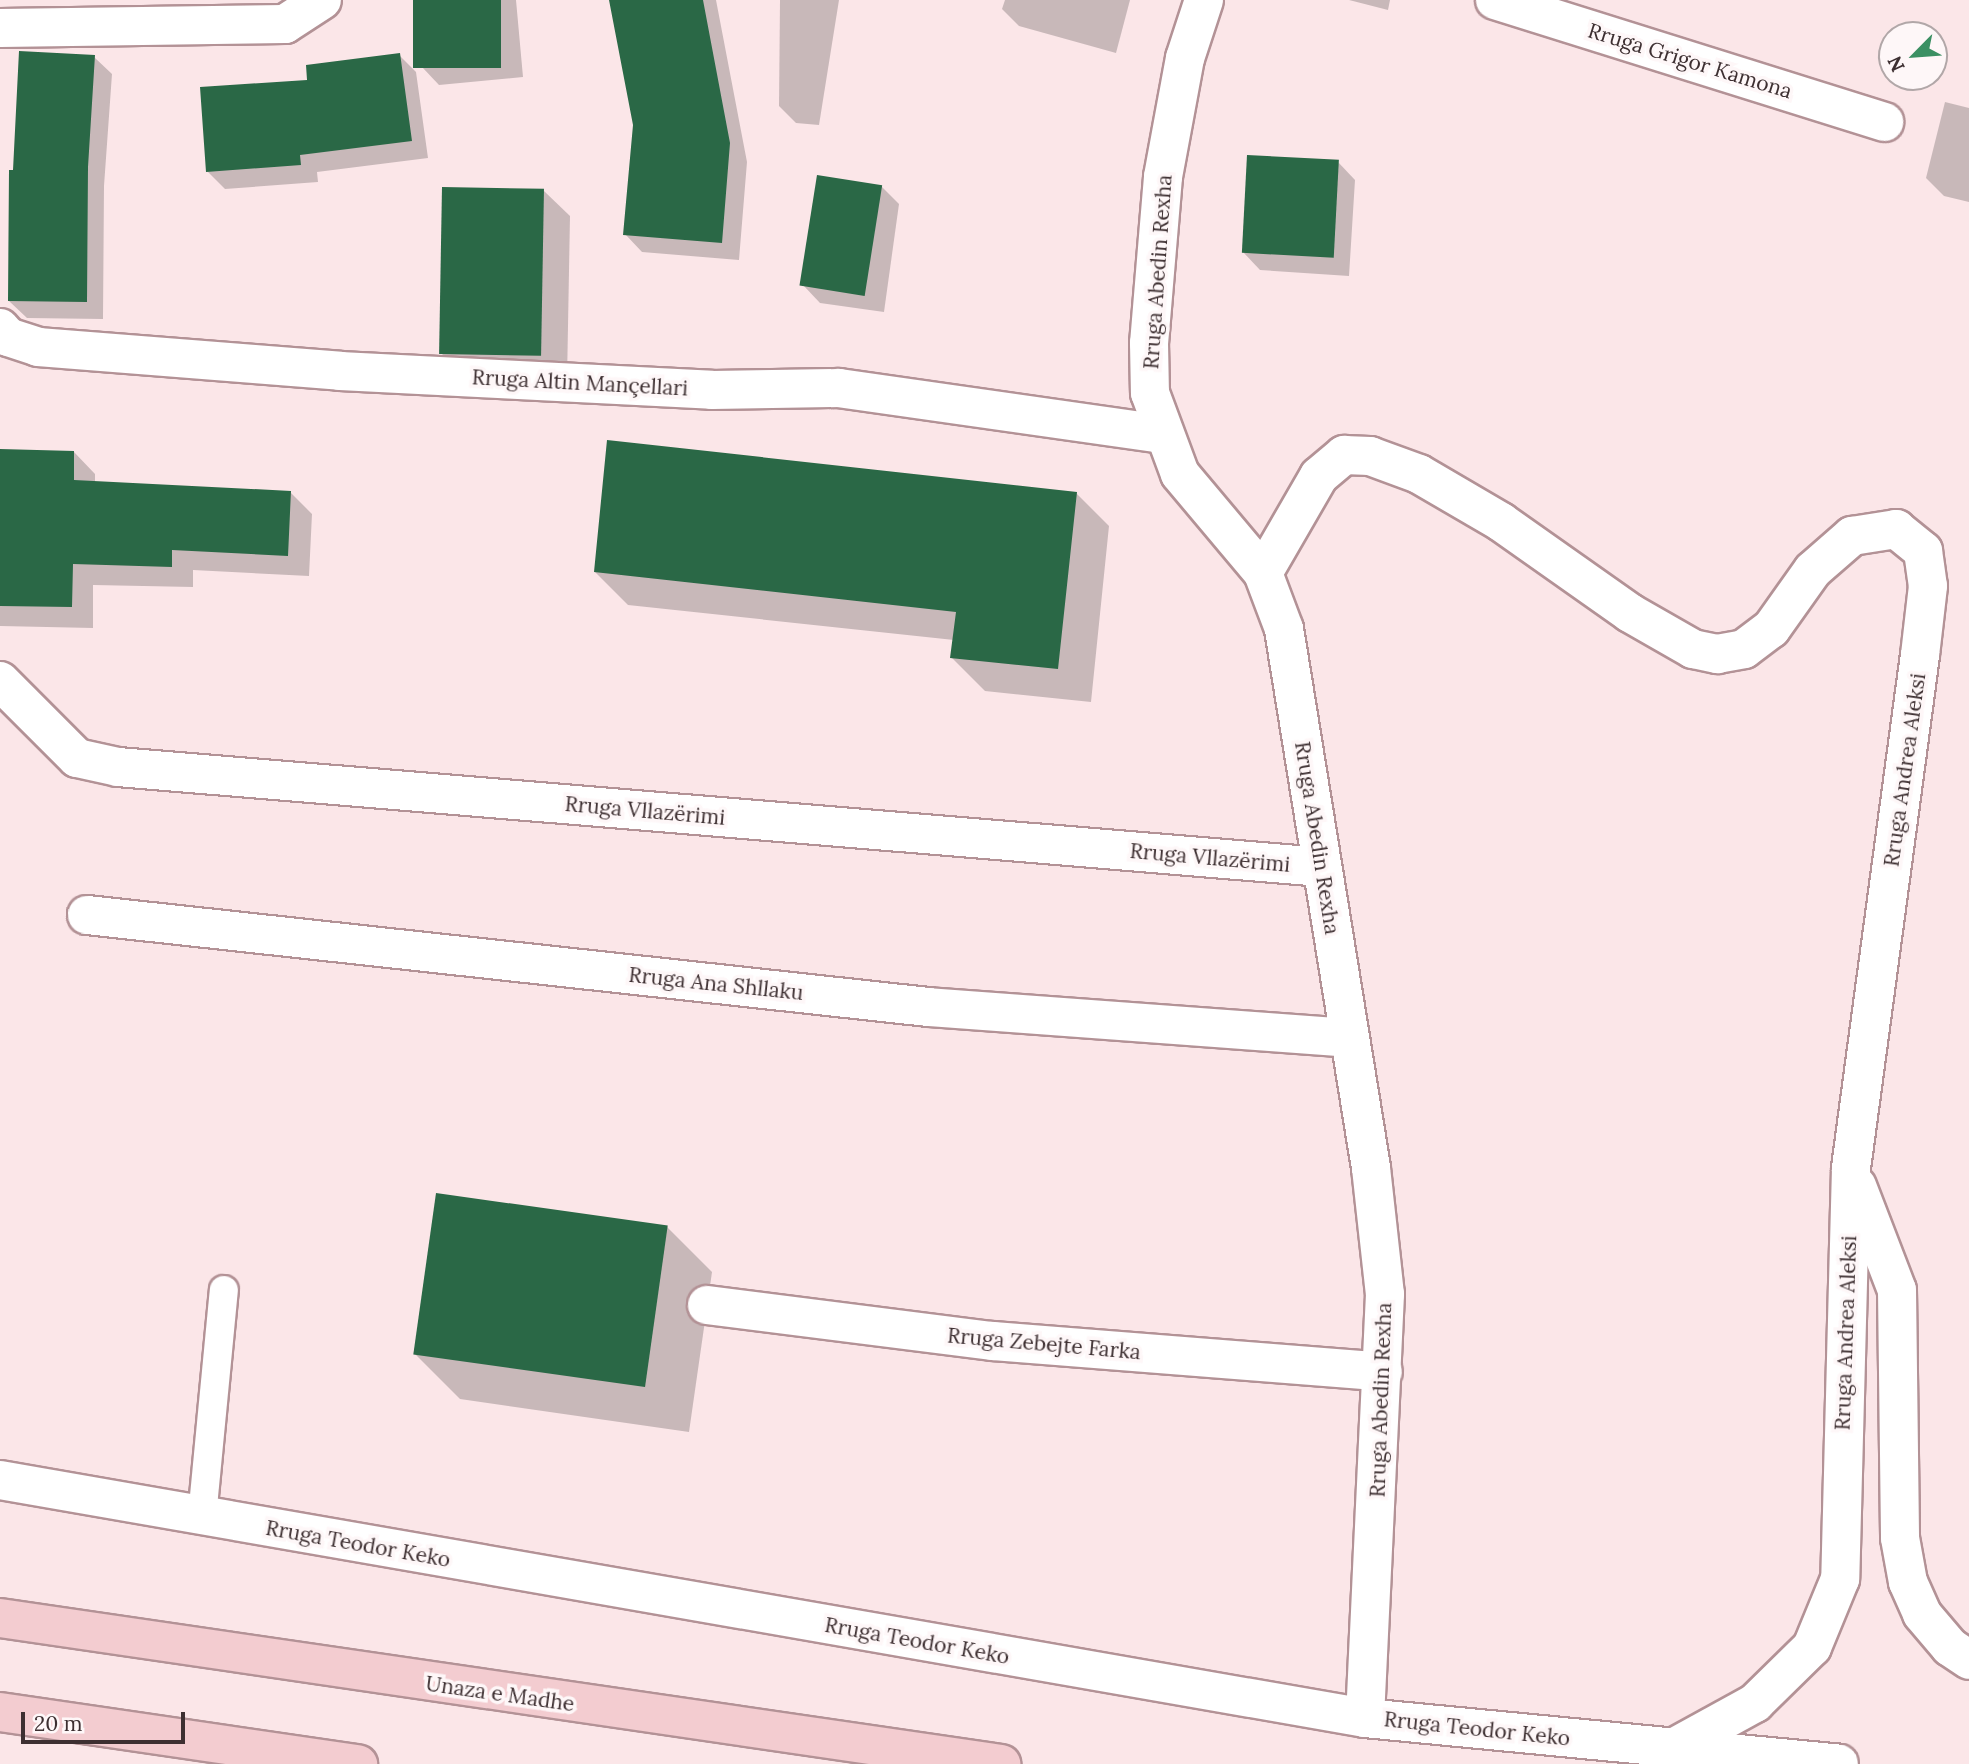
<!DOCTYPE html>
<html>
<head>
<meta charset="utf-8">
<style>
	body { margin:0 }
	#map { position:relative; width:1969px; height:1764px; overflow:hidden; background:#fbe6e8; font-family:Lora,serif }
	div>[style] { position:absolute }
	.shadow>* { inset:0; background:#0003 }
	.building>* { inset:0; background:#2a6846; transform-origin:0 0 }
	.roads { filter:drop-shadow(2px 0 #b39296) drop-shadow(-2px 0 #b39296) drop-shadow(0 2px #b39296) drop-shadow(0 -2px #b39296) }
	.service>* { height:28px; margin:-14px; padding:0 14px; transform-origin:14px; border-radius:14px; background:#fff }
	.minor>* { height:38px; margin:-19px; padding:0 19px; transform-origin:19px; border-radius:19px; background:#fff }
	.secondary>* { height:38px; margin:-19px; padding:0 19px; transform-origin:19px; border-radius:19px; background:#fff }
	.trunk>* { height:38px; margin:-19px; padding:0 19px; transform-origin:19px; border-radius:19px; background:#f3ccd0 }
	span { translate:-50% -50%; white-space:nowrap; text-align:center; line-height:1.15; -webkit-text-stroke:7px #fef7f8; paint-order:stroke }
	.street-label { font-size:21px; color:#3d2f31 }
	.north { position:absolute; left:1878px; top:21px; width:70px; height:70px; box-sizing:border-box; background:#fef7f8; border:2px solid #b1a7a8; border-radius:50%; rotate:245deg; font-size:19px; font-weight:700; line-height:28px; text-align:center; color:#3d2f31 }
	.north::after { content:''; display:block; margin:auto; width:24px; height:32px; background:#3b9063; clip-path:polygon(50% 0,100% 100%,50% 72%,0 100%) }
	.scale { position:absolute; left:21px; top:1712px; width:164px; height:32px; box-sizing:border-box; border:4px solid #3d2f31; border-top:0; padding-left:9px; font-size:21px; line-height:24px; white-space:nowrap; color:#3d2f31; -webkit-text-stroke:5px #fef7f8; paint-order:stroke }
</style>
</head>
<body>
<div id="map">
	<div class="shadow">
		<div style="clip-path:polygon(415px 0,516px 0,523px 77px,439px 85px,422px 67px)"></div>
		<div style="clip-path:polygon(621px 0,716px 0,747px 162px,739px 260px,642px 252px,625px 234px,635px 125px)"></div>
		<div style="clip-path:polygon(780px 0,839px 0,819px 125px,796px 123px,779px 106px)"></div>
		<div style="clip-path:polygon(1005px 0,1130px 0,1116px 53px,1019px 26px,1002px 9px)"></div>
		<div style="clip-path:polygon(1349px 0,1390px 0,1388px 10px)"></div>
		<div style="clip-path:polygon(399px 55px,416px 72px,428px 158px,317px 172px,318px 182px,225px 189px,207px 171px,309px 82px)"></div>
		<div style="clip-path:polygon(94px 57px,112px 74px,104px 186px,103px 319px,27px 318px,9px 301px,14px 172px)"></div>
		<div style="clip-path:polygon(1945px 102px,1969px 108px,1969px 202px,1944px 196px,1926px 178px)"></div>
		<div style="clip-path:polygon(1338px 162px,1355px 180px,1349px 276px,1260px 270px,1243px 252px)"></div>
		<div style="clip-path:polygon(881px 186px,899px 204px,884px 312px,820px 303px,803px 285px)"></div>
		<div style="clip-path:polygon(544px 191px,570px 216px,567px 381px,467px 379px,441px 353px)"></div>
		<div style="clip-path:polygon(0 450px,74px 452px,95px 474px,95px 483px,290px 492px,312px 514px,309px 576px,193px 570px,193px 587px,93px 585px,93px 628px,0 626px)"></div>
		<div style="clip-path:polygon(1076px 493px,1109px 526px,1091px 702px,985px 691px,952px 658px,954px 640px,628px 605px,595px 572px)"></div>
		<div style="clip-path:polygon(667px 1227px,712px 1272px,689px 1432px,460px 1399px,415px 1354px)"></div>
	</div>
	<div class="building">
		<div style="left:413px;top:0;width:88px;height:68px"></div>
		<div style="clip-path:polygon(609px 0,703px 0,730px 143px,722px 243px,623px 235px,633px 125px)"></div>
		<div style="clip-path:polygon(19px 51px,95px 55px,88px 167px,87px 302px,8px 301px,9px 170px,13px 170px)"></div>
		<div style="clip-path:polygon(400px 53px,412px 141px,300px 155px,301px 165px,206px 172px,200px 87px,307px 80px,306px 65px)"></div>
		<div style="left:1247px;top:155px;width:92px;height:98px;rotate:3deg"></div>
		<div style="left:817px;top:175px;width:66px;height:112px;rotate:9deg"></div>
		<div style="left:442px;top:187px;width:102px;height:167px;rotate:1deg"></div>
		<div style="clip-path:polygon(607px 440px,1077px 492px,1058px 669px,950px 658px,956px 612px,594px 572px)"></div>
		<div style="clip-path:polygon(0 449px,74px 451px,74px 480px,291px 491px,288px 556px,172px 550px,172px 567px,73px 564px,72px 607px,0 606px)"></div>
		<div style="left:436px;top:1193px;width:234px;height:163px;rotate:8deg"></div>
	</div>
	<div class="roads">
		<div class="service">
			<div style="left:202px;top:1517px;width:228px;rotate:-84.5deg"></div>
		</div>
		<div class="minor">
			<div style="left:1204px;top:0;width:61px;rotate:108.1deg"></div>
			<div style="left:1185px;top:58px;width:121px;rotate:100.5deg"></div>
			<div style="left:1163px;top:177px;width:167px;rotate:94.8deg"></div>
			<div style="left:1149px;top:343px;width:50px;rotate:88.9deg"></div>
			<div style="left:1150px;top:393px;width:86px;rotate:69.7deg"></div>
			<div style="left:1180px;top:474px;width:129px;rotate:50deg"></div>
			<div style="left:1263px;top:573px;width:60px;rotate:69.4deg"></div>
			<div style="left:1284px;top:629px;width:546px;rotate:80.83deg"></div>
			<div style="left:1371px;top:1168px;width:127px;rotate:83.7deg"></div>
			<div style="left:1385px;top:1294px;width:424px;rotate:92.7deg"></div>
			<div style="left:1495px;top:0;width:408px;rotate:17.4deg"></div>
			<div style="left:0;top:28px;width:285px;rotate:-0.8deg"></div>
			<div style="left:285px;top:24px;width:44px;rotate:-33deg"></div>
			<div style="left:0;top:328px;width:12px;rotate:48deg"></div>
			<div style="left:8px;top:337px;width:32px;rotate:18deg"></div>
			<div style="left:38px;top:347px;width:303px;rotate:4.5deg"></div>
			<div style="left:340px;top:371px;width:372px;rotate:2.9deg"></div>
			<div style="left:712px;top:390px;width:127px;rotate:-0.9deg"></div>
			<div style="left:839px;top:388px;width:327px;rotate:8.1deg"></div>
			<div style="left:1263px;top:573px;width:112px;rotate:-60deg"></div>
			<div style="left:1319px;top:476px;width:33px;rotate:-40deg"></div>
			<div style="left:1344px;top:455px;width:26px;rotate:2deg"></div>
			<div style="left:1370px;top:456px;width:52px;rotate:20.2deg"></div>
			<div style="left:1419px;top:474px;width:95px;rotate:30.3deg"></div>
			<div style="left:1501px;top:522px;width:158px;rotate:35.2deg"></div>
			<div style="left:1630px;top:613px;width:73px;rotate:29.7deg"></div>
			<div style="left:1693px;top:649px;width:25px;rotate:12deg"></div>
			<div style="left:1717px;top:654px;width:27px;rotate:-10deg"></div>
			<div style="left:1744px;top:649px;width:34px;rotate:-37deg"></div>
			<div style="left:1771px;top:629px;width:72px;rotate:-54.6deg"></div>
			<div style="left:1813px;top:570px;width:52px;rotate:-41.1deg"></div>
			<div style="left:1852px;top:536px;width:45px;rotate:-9deg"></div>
			<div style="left:1896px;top:529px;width:35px;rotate:39deg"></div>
			<div style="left:1923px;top:551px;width:35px;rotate:82deg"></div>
			<div style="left:1928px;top:586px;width:69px;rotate:96.6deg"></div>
			<div style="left:1920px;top:655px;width:518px;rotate:97.66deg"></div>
			<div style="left:1851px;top:1168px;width:411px;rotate:91.5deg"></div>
			<div style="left:1840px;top:1579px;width:74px;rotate:112.4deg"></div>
			<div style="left:1812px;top:1647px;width:80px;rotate:135.5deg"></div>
			<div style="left:1755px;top:1703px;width:94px;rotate:151.2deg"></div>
			<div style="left:0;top:681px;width:109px;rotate:45deg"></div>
			<div style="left:77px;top:758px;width:42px;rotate:12.4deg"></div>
			<div style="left:118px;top:767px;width:1208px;rotate:4.75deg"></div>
			<div style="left:87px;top:915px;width:846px;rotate:6.24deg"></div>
			<div style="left:928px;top:1007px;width:420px;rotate:4.2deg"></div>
			<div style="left:1857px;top:1186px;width:111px;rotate:69deg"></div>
			<div style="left:1897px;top:1290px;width:248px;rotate:89.3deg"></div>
			<div style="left:1900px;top:1538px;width:45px;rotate:79.7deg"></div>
			<div style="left:1908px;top:1582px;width:35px;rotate:66deg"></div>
			<div style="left:1922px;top:1614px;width:43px;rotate:49.7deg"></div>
			<div style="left:1950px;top:1647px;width:23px;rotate:34deg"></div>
			<div style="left:707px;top:1305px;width:288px;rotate:7.2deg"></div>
			<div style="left:993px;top:1341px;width:391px;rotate:4.5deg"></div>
		</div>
		<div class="secondary">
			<div style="left:0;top:1480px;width:1386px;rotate:9.89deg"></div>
			<div style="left:1365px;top:1718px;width:476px;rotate:5.5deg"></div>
		</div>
		<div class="trunk">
			<div style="left:0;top:1618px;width:1012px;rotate:8.3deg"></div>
			<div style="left:0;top:1712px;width:362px;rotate:8.3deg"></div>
		</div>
	</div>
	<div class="street-label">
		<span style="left:1690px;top:61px;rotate:17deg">Rruga Grigor Kamona</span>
		<span style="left:1158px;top:272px;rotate:-86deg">Rruga Abedin Rexha</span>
		<span style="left:580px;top:383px;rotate:3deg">Rruga Altin Mançellari</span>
		<span style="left:1905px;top:770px;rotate:-82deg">Rruga Andrea Aleksi</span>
		<span style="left:645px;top:811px;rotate:5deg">Rruga Vllazërimi</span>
		<span style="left:1317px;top:838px;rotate:81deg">Rruga Abedin Rexha</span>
		<span style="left:1210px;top:858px;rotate:5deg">Rruga Vllazërimi</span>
		<span style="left:716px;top:984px;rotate:6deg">Rruga Ana Shllaku</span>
		<span style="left:1846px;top:1333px;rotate:-88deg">Rruga Andrea Aleksi</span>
		<span style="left:1044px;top:1344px;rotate:5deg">Rruga Zebejte Farka</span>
		<span style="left:1381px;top:1400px;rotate:-88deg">Rruga Abedin Rexha</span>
		<span style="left:358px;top:1544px;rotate:10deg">Rruga Teodor Keko</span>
		<span style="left:917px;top:1641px;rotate:10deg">Rruga Teodor Keko</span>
		<span style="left:500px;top:1694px;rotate:8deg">Unaza e Madhe</span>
		<span style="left:1477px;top:1729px;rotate:6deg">Rruga Teodor Keko</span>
	</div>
	<div class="north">N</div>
	<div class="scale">20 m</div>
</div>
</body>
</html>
